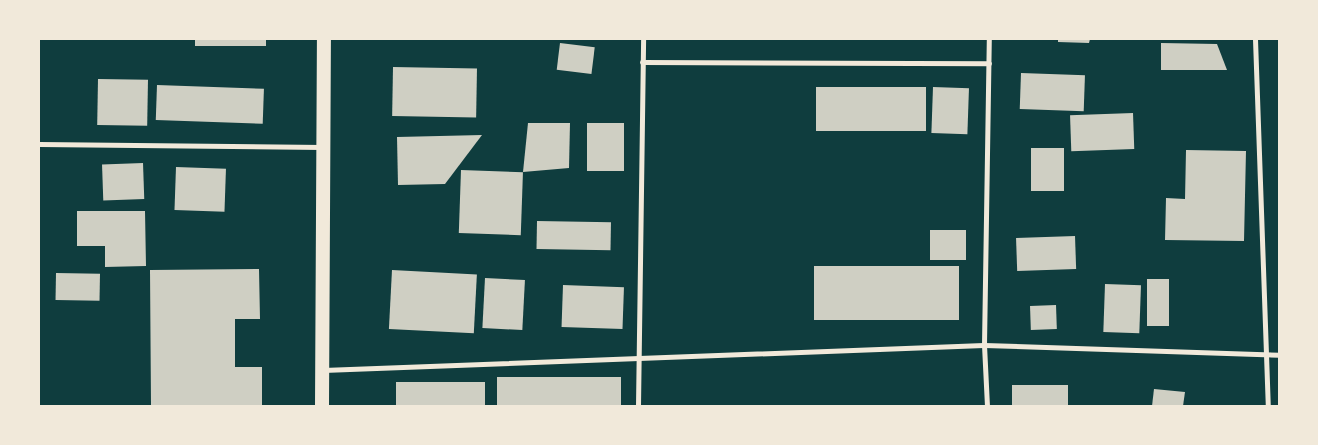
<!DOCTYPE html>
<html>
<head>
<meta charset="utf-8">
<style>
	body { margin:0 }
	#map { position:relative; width:1318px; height:445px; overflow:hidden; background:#0f3d3e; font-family:"Noto Sans",sans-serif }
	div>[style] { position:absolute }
	.building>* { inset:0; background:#cfcfc3; transform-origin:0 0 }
	.minor>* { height:5px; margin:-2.5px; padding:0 2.5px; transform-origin:2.5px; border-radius:2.5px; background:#f1e9da }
	.trunk>* { height:14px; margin:-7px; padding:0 7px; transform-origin:7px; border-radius:7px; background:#f1e9da }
	span { translate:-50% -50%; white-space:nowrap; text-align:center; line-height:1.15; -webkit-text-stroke:5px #f1e9da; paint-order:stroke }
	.frame { position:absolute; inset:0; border:40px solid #f1e9da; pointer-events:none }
</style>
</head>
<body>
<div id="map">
	<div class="building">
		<div style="left:195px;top:39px;width:71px;height:7px"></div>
		<div style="clip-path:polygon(1058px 39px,1090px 39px,1089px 43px,1058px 42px)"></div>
		<div style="left:560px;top:43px;width:35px;height:27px;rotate:7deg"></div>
		<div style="clip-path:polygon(1161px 43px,1217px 44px,1227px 70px,1161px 70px)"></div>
		<div style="left:393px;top:67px;width:84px;height:49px;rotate:1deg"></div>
		<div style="left:1021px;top:73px;width:64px;height:36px;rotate:2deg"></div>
		<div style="left:98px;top:79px;width:50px;height:46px;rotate:1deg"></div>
		<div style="left:157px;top:85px;width:107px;height:35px;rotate:2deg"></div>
		<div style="left:816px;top:87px;width:110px;height:44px"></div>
		<div style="left:933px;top:87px;width:36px;height:46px;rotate:2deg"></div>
		<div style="left:1133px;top:113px;width:36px;height:63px;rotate:88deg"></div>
		<div style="clip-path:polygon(528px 123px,570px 123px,569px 168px,523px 172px)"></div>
		<div style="left:587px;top:123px;width:37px;height:48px"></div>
		<div style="clip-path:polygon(482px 135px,445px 184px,398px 185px,397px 137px)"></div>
		<div style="left:1031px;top:148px;width:33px;height:43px"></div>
		<div style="clip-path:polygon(1186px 150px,1246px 151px,1244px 241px,1165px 240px,1166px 198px,1185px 199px)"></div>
		<div style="left:143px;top:163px;width:36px;height:41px;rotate:88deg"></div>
		<div style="left:176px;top:167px;width:50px;height:43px;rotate:2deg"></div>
		<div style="left:461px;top:170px;width:62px;height:63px;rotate:2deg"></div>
		<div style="clip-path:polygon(77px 211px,145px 211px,146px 266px,105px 267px,105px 246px,77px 246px)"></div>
		<div style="left:537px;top:221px;width:74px;height:28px;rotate:1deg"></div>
		<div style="left:930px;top:230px;width:36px;height:30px"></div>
		<div style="left:1075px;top:236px;width:33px;height:59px;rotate:88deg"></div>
		<div style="left:814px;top:266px;width:145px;height:54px"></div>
		<div style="clip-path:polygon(259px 269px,260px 319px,235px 319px,235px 367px,262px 367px,262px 406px,151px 406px,150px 270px)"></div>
		<div style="left:392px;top:270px;width:85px;height:59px;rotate:3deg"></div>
		<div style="left:56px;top:273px;width:44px;height:27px;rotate:1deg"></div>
		<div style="left:485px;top:278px;width:40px;height:50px;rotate:3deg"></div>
		<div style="left:1147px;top:279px;width:22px;height:47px"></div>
		<div style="left:1105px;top:284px;width:36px;height:48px;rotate:2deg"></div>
		<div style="left:563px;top:285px;width:61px;height:42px;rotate:2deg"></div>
		<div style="left:1056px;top:305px;width:24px;height:26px;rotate:88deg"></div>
		<div style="left:621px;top:377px;width:29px;height:124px;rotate:90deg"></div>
		<div style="left:396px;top:382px;width:89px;height:24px"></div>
		<div style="left:1012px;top:385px;width:56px;height:21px"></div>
		<div style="clip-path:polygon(1154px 389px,1185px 392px,1183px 406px,1152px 406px)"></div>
	</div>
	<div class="minor">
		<div style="left:1255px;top:39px;width:367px;rotate:88deg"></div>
		<div style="left:642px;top:62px;width:347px;rotate:0.2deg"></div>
		<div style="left:39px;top:144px;width:284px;rotate:0.6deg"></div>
		<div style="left:323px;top:370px;width:661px;rotate:-2.17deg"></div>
		<div style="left:984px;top:345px;width:295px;rotate:1.9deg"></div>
		<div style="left:638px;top:406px;width:367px;rotate:-89.2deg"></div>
		<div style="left:987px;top:406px;width:61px;rotate:-92.8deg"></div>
		<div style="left:984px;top:345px;width:306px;rotate:-89.1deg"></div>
	</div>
	<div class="trunk">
		<div style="left:322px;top:406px;width:367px;rotate:-89.7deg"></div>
	</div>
	<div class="frame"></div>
</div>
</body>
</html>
